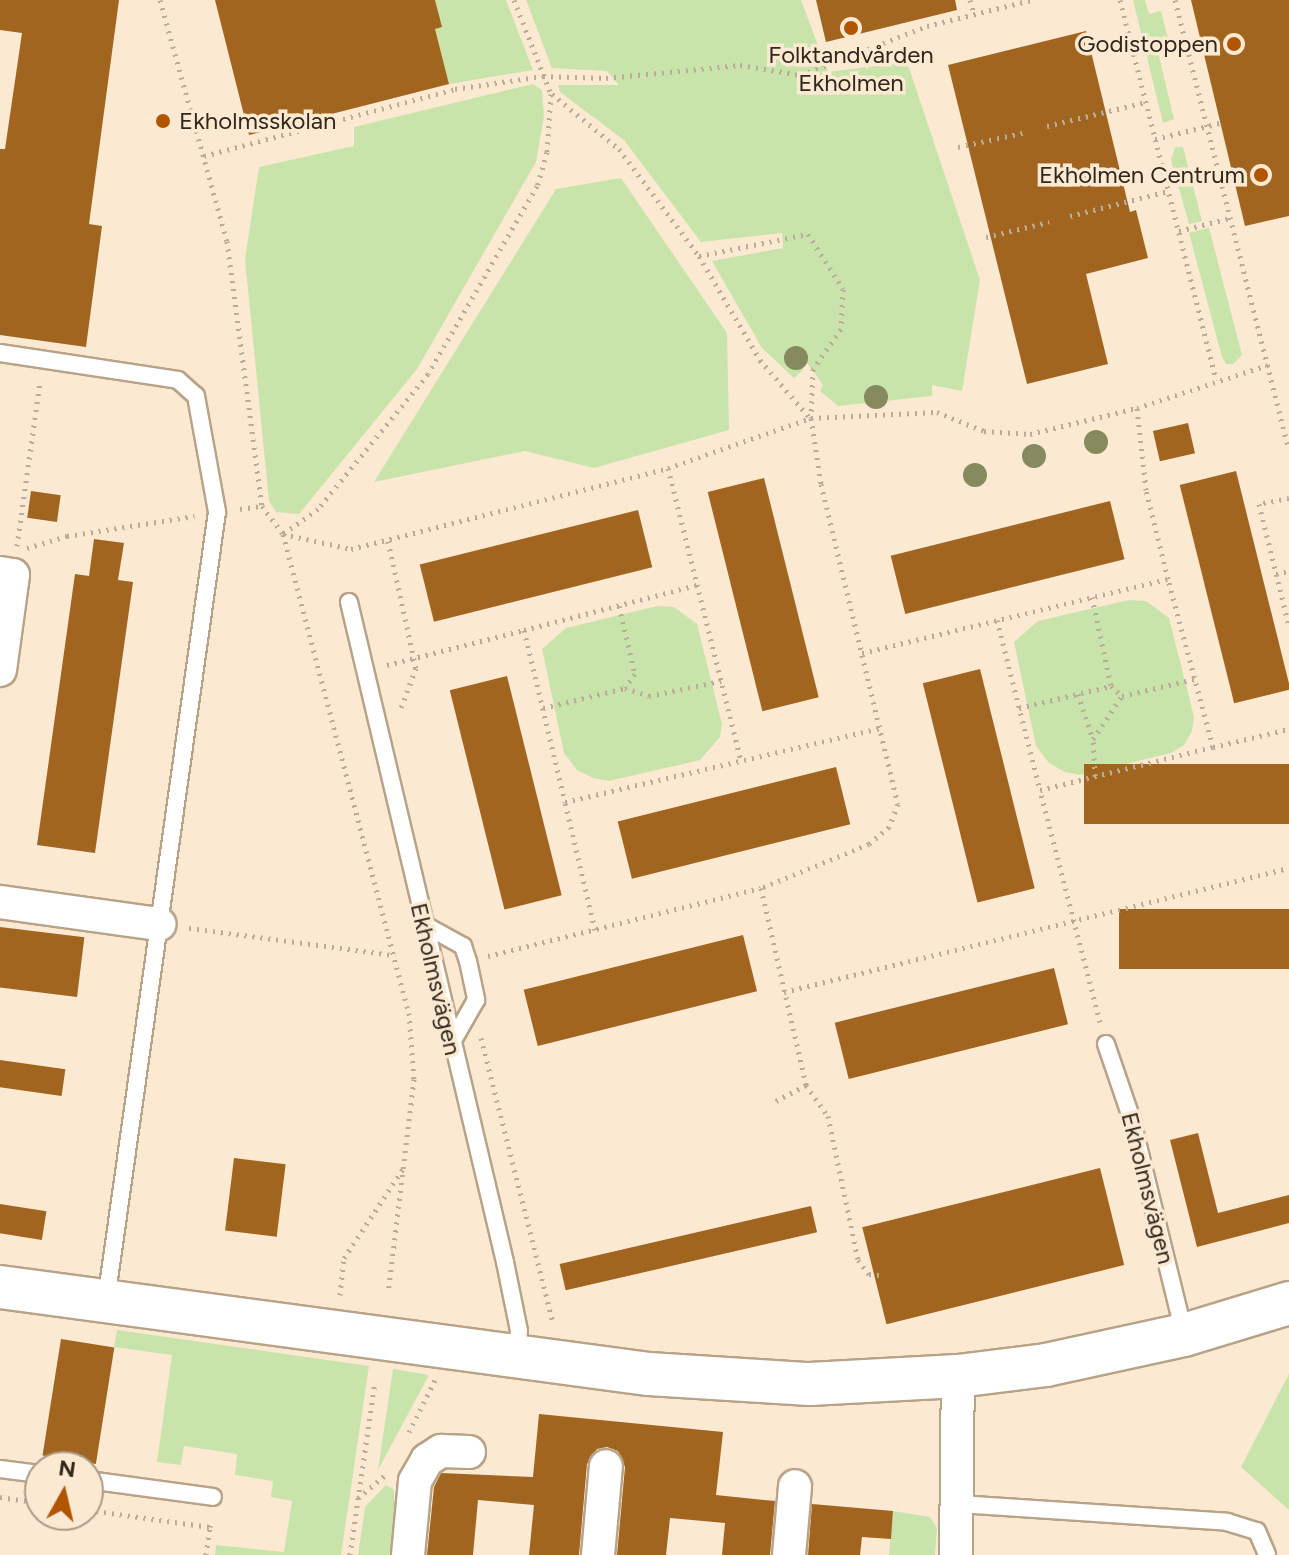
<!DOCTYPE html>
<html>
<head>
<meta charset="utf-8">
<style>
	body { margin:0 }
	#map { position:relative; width:1289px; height:1555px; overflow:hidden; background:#fbe9d2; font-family:Figtree,sans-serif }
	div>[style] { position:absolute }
	.green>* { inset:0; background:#c8e4ab }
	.building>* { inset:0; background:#a26520; transform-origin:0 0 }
	.path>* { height:5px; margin-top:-2.5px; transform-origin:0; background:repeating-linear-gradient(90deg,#bbac99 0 2px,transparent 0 8px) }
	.roads { filter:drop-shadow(2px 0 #b8a288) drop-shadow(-2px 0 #b8a288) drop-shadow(0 2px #b8a288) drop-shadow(0 -2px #b8a288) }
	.service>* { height:16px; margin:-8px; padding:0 8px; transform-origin:8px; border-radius:8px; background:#fff }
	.minor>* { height:32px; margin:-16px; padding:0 16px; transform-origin:16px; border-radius:16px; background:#fff }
	.tertiary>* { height:42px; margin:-21px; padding:0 21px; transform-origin:21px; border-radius:21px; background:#fff }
	.trees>* { width:24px; height:24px; margin:-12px; border-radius:50%; background:#868a5f }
	.dots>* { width:22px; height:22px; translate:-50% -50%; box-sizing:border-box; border:4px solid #fbe9d2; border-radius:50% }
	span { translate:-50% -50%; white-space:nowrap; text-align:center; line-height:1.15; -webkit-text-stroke:7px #fbe9d2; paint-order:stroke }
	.poi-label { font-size:24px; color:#30271d }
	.right { translate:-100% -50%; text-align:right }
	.left { translate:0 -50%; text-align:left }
	.street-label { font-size:24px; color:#30271d }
	.north { position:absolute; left:24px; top:1451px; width:80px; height:80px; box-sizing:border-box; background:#fbe9d2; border:2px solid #aa9b8a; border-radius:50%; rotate:8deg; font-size:22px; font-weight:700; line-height:32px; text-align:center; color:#30271d }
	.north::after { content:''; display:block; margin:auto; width:28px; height:36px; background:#b25500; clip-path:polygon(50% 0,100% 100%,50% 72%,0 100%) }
</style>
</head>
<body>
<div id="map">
	<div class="green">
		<div style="clip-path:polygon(435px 0,506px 0,533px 70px,449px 84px,435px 29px,441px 27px)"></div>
		<div style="clip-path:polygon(526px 0,801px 0,828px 72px,907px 62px,980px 280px,962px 391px,932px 385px,932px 396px,838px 406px,820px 391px,823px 385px,803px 357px,803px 370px,794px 378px,762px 348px,712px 261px,783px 248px,782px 233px,701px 242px,624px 140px,560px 92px,558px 85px,619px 85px,607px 71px,552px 68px)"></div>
		<div style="clip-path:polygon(1133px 0,1145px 0,1149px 14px,1161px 11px,1168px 38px,1156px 44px,1174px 119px,1163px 123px)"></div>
		<div style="clip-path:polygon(533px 84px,542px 90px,544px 116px,536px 162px,417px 369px,299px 514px,276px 512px,269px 501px,245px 259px,259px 167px,354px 146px,354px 127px)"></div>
		<div style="clip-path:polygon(1175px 147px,1183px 147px,1202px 221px,1189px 224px,1171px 160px)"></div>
		<div style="clip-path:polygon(621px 178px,727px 333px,729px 430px,594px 468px,525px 451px,374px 482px,556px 189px)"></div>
		<div style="clip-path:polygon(1209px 228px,1242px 355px,1233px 364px,1226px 364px,1222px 357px,1189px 233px)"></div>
		<div style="clip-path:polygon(1129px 600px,1146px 601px,1169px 618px,1194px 717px,1192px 731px,1184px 745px,1171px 753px,1080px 775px,1065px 772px,1049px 763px,1036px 746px,1014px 642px,1038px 621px)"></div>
		<div style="clip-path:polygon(657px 606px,674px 607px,697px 624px,722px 724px,720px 737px,700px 760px,609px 781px,593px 778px,577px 770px,564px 753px,542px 649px,566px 628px)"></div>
		<div style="clip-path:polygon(117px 1330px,369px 1366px,341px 1555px,215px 1555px,216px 1545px,284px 1552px,292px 1501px,271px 1497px,273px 1481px,235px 1475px,237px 1454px,184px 1446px,181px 1465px,157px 1462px,172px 1355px,114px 1347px)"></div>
		<div style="clip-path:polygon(393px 1369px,429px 1375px,378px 1470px)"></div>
		<div style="clip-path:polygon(1289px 1374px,1289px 1510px,1241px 1467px)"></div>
		<div style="clip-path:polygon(386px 1485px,394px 1490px,394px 1500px,404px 1501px,399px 1555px,358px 1555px,365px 1507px)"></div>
		<div style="clip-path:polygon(893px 1511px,930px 1517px,937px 1528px,935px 1555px,889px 1555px)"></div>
	</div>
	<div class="building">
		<div style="clip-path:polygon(0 0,119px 0,89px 224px,102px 226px,86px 347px,0 335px,0 149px,5px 149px,22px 33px,0 30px)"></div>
		<div style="clip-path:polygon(215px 0,435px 0,442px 27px,435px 29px,449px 84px,249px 135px)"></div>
		<div style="clip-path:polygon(816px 0,955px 0,957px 10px,826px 42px)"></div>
		<div style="clip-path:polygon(1191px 0,1289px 0,1289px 216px,1245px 226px)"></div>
		<div style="clip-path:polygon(1086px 31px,1130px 212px,1136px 210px,1148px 258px,1086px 274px,1108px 364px,1027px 384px,948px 65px)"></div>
		<div style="left:1188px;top:423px;width:31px;height:36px;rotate:77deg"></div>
		<div style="left:1236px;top:471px;width:225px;height:58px;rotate:76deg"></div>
		<div style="left:764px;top:478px;width:226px;height:58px;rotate:76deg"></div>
		<div style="left:31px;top:491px;width:30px;height:27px;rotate:8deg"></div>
		<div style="left:1110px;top:501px;width:60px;height:226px;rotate:76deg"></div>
		<div style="left:638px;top:510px;width:59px;height:225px;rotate:76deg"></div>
		<div style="clip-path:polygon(94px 539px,124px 543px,118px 580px,133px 582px,95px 853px,37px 845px,75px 574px,89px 576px)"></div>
		<div style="left:980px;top:669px;width:226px;height:59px;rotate:76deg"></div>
		<div style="left:507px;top:676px;width:226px;height:59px;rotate:76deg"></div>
		<div style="left:1289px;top:764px;width:60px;height:205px;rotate:90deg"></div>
		<div style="left:836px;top:767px;width:59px;height:225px;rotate:76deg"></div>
		<div style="left:1289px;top:909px;width:60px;height:170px;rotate:90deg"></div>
		<div style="left:0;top:927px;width:85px;height:60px;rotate:7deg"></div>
		<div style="left:743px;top:935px;width:58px;height:226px;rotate:76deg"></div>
		<div style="left:1054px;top:968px;width:58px;height:226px;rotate:76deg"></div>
		<div style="left:0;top:1060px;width:66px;height:27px;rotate:8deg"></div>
		<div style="clip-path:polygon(1198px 1133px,1218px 1213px,1289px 1195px,1289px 1223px,1197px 1247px,1170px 1140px)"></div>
		<div style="left:234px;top:1158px;width:52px;height:73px;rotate:7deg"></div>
		<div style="left:1100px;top:1168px;width:100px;height:245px;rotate:76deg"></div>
		<div style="left:0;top:1204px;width:47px;height:29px;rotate:9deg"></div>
		<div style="left:811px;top:1206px;width:27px;height:258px;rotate:77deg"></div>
		<div style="left:61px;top:1339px;width:54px;height:118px;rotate:9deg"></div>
		<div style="clip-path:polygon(539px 1414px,723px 1432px,716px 1495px,775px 1501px,770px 1555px,722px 1555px,725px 1523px,670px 1518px,666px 1555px,617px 1555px,625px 1467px,618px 1451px,607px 1447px,597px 1449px,587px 1464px,579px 1555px,529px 1555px,534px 1505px,478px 1500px,473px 1555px,427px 1555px,434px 1487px,441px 1473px,533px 1477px)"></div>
		<div style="clip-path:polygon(812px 1504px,893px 1511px,891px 1539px,862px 1537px,860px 1555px,808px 1555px)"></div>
	</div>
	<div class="path">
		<div style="left:160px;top:0;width:250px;rotate:74.5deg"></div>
		<div style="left:227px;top:241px;width:267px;rotate:82.5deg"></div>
		<div style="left:262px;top:506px;width:35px;rotate:53deg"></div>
		<div style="left:283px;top:534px;width:495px;rotate:75.3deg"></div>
		<div style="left:409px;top:1013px;width:66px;rotate:85.7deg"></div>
		<div style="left:414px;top:1079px;width:216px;rotate:96.9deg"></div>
		<div style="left:514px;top:0;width:101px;rotate:68.5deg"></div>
		<div style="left:551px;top:94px;width:58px;rotate:93.9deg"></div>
		<div style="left:547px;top:152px;width:35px;rotate:106deg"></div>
		<div style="left:537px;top:186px;width:217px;rotate:120.1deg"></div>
		<div style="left:428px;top:374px;width:174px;rotate:129.2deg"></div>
		<div style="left:318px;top:509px;width:43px;rotate:144.5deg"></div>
		<div style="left:283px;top:534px;width:70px;rotate:12.4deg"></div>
		<div style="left:351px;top:549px;width:327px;rotate:-14.3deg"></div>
		<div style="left:668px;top:468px;width:151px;rotate:-19.3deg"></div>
		<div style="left:811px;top:418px;width:126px;rotate:-2.7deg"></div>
		<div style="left:937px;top:412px;width:51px;rotate:22deg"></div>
		<div style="left:984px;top:431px;width:46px;rotate:3.7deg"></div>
		<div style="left:1030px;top:434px;width:110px;rotate:-13.7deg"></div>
		<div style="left:1137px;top:408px;width:138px;rotate:-18.2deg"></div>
		<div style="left:970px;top:0;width:15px;rotate:74deg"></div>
		<div style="left:1120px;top:0;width:392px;rotate:75.8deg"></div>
		<div style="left:1175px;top:0;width:463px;rotate:75.8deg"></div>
		<div style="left:552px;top:94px;width:87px;rotate:39.4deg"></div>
		<div style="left:619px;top:149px;width:134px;rotate:53.2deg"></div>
		<div style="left:699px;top:256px;width:121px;rotate:59.6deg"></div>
		<div style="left:760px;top:360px;width:77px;rotate:49.2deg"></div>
		<div style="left:1047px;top:126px;width:102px;rotate:-13.6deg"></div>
		<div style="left:1155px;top:139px;width:67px;rotate:-13.8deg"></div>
		<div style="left:958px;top:147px;width:71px;rotate:-12.3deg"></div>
		<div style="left:204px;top:156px;width:260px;rotate:-14.9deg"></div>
		<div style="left:455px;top:89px;width:89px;rotate:-8.4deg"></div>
		<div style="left:543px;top:76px;width:63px;rotate:1.8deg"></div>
		<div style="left:606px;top:78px;width:135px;rotate:-5.5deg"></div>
		<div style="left:740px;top:65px;width:62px;rotate:9.3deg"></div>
		<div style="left:801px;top:75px;width:135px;rotate:-21.3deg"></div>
		<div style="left:927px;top:26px;width:107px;rotate:-14deg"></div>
		<div style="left:1070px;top:216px;width:101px;rotate:-14.3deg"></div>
		<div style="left:1179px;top:231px;width:53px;rotate:-14.3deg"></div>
		<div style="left:986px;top:237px;width:65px;rotate:-13.4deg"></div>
		<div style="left:699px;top:256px;width:111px;rotate:-11.4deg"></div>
		<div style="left:808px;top:234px;width:65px;rotate:57.5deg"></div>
		<div style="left:843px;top:289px;width:40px;rotate:92.9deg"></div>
		<div style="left:841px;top:329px;width:49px;rotate:125deg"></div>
		<div style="left:813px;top:369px;width:49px;rotate:92.3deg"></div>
		<div style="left:811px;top:418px;width:67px;rotate:81.4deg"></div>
		<div style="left:821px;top:484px;width:329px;rotate:76.5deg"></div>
		<div style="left:898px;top:804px;width:25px;rotate:111deg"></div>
		<div style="left:889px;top:827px;width:26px;rotate:140deg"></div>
		<div style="left:869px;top:844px;width:117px;rotate:157.8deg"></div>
		<div style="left:668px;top:468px;width:302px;rotate:76deg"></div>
		<div style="left:1289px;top:498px;width:31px;rotate:169deg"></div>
		<div style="left:1259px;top:504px;width:126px;rotate:76.2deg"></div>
		<div style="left:240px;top:509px;width:22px;rotate:-8deg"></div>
		<div style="left:388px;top:541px;width:130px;rotate:77.6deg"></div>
		<div style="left:416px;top:668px;width:43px;rotate:110.6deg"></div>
		<div style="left:17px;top:546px;width:166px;rotate:-82deg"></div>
		<div style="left:27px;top:548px;width:42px;rotate:-16.7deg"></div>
		<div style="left:67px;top:536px;width:129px;rotate:-8.9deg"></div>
		<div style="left:1276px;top:574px;width:13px;rotate:-13deg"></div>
		<div style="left:1092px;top:597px;width:91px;rotate:77.9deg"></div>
		<div style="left:619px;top:606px;width:70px;rotate:76.8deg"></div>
		<div style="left:635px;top:674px;width:17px;rotate:126deg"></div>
		<div style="left:997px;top:620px;width:175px;rotate:75.8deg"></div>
		<div style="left:524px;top:630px;width:179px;rotate:-14.6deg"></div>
		<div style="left:862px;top:653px;width:315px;rotate:-13.6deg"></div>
		<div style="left:1168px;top:579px;width:92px;rotate:-103.9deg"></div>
		<div style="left:1146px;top:490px;width:82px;rotate:-96.3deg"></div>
		<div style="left:387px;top:665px;width:141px;rotate:-14.3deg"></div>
		<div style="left:524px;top:630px;width:177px;rotate:76.6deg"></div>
		<div style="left:1078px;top:694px;width:47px;rotate:71.6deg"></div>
		<div style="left:543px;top:708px;width:84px;rotate:-13.7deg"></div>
		<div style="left:625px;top:688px;width:25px;rotate:18deg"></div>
		<div style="left:649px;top:696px;width:74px;rotate:-11.8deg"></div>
		<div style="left:1019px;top:708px;width:95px;rotate:-13.4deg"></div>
		<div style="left:1111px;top:686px;width:15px;rotate:42deg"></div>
		<div style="left:1122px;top:696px;width:75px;rotate:-13.1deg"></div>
		<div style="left:1213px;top:747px;width:78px;rotate:-13.3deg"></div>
		<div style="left:1095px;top:776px;width:37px;rotate:-93deg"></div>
		<div style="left:1093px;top:739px;width:52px;rotate:-56deg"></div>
		<div style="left:189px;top:928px;width:208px;rotate:7.5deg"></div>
		<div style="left:595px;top:930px;width:131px;rotate:-103.2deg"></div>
		<div style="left:565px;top:802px;width:324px;rotate:-13.2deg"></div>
		<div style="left:488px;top:956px;width:281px;rotate:-14deg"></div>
		<div style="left:761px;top:888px;width:202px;rotate:77.1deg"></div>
		<div style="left:806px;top:1085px;width:40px;rotate:152deg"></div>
		<div style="left:784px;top:992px;width:520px;rotate:-13.8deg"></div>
		<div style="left:1100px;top:1022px;width:240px;rotate:-104.5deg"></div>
		<div style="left:1040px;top:790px;width:178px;rotate:-14deg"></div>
		<div style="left:1213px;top:747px;width:174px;rotate:-105deg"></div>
		<div style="left:481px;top:1038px;width:294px;rotate:75.8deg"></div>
		<div style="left:806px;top:1085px;width:38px;rotate:55deg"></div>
		<div style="left:828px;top:1116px;width:147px;rotate:78.2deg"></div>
		<div style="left:858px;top:1260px;width:18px;rotate:52deg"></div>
		<div style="left:869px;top:1274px;width:10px;rotate:6deg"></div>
		<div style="left:340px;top:1295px;width:37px;rotate:-84deg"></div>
		<div style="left:344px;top:1258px;width:107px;rotate:-56.5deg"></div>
		<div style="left:409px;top:1432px;width:58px;rotate:-63.4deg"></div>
		<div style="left:0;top:1497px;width:40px;rotate:8.5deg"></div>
		<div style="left:358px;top:1498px;width:35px;rotate:-40deg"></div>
		<div style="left:88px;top:1510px;width:123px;rotate:7.9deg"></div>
		<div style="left:210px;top:1527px;width:7px;rotate:-82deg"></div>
		<div style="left:206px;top:1555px;width:28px;rotate:-82deg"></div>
		<div style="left:350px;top:1555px;width:175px;rotate:-81.8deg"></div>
	</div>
	<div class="roads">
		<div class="service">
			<div style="left:0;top:353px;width:180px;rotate:8.6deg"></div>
			<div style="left:178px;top:380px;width:24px;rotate:42deg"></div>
			<div style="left:196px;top:396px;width:118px;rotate:79.7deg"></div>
			<div style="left:217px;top:512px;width:797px;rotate:98.01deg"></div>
			<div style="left:349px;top:602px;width:678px;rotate:76.7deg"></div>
			<div style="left:505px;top:1262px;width:70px;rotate:78.5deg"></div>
			<div style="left:519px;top:1331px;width:24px;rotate:97deg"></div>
			<div style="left:423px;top:924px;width:46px;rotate:28.8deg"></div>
			<div style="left:463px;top:946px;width:16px;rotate:72deg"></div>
			<div style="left:468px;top:961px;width:40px;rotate:78deg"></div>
			<div style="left:476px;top:1000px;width:51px;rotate:119.6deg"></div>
			<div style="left:1106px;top:1044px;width:77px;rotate:71.1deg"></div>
			<div style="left:1131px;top:1117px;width:222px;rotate:76.2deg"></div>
			<div style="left:0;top:1469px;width:40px;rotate:7.1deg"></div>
			<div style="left:88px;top:1480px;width:126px;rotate:7.7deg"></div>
			<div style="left:959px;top:1504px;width:269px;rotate:3.8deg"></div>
			<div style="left:1227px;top:1522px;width:31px;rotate:17deg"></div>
			<div style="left:1257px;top:1531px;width:26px;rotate:67deg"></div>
		</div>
		<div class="minor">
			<div style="left:0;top:573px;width:13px;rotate:9deg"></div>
			<div style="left:13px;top:575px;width:96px;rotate:97.8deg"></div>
			<div style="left:0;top:902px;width:161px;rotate:7.9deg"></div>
			<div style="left:408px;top:1555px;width:74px;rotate:-84.6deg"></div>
			<div style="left:415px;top:1481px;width:24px;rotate:-60deg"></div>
			<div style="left:427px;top:1460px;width:17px;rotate:-33deg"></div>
			<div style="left:441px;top:1451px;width:28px;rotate:2deg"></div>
			<div style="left:598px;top:1555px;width:89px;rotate:-84.9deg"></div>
			<div style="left:789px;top:1555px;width:69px;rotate:-85deg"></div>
			<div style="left:956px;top:1555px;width:179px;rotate:-89.4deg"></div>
		</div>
		<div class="tertiary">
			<div style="left:0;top:1287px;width:655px;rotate:7.64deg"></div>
			<div style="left:649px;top:1374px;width:161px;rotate:3.6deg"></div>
			<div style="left:810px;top:1384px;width:148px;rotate:-3.1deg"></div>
			<div style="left:958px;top:1376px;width:89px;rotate:-7.1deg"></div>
			<div style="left:1046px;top:1365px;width:141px;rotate:-12.3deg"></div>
			<div style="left:1184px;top:1335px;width:110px;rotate:-16.9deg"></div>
		</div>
	</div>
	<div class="trees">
		<div style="left:796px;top:358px"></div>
		<div style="left:876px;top:397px"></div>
		<div style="left:1096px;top:442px"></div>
		<div style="left:1034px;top:456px"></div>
		<div style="left:975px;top:475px"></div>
	</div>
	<div class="dots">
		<div style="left:851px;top:28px;background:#b25500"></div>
		<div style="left:1234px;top:44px;background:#b25500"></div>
		<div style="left:163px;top:121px;background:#b25500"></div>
		<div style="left:1261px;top:175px;background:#b25500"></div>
	</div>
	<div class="poi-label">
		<span class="right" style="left:1218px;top:44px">Godistoppen</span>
		<span style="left:851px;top:69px">Folktandvården<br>Ekholmen</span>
		<span class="left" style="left:179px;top:121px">Ekholmsskolan</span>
		<span class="right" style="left:1245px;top:175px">Ekholmen Centrum</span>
	</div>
	<div class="street-label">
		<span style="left:436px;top:979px;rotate:77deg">Ekholmsvägen</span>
		<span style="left:1148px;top:1188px;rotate:76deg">Ekholmsvägen</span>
	</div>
	<div class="north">N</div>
</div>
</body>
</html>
